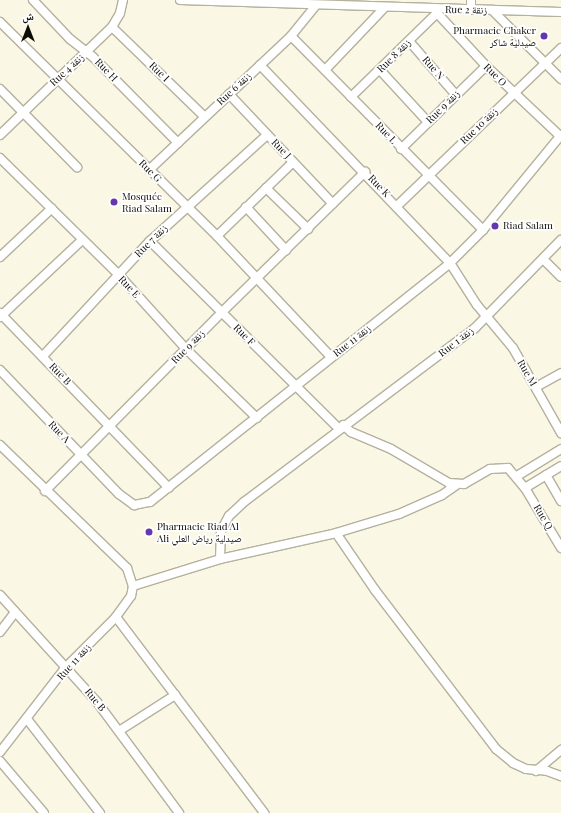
<!DOCTYPE html>
<html>
<head>
<meta charset="utf-8">
<style>
	body { margin:0 }
	#map { position:relative; width:561px; height:813px; overflow:hidden; background:#faf7e4; font-family:"Playfair Display","Noto Naskh Arabic",serif }
	div>[style] { position:absolute }
	.roads { filter:drop-shadow(1px 0 #b5b19f) drop-shadow(-1px 0 #b5b19f) drop-shadow(0 1px #b5b19f) drop-shadow(0 -1px #b5b19f) }
	.minor>* { height:8px; margin:-4px; padding:0 4px; transform-origin:4px; border-radius:4px; background:#fff }
	.dots>* { width:11px; height:11px; translate:-50% -50%; box-sizing:border-box; border:2px solid #fff; border-radius:50% }
	span { translate:-50% -50%; white-space:nowrap; text-align:center; line-height:1.15; -webkit-text-stroke:3.5px #fff; paint-order:stroke }
	.street-label { font-size:10px; color:#0d0c06 }
	.poi-label { font-size:10px; color:#0d0c06 }
	.right { translate:-100% -50%; text-align:right }
	.left { translate:0 -50%; text-align:left }
	.north { position:absolute; left:8px; top:8px; width:40px; height:40px; -webkit-text-stroke:3px #fff; paint-order:stroke; rotate:0deg; font-size:11px; font-weight:700; line-height:16px; text-align:center; color:#0d0c06 }
	.north::after { content:''; display:block; margin:auto; width:14px; height:18px; background:#0d0c06; clip-path:polygon(50% 0,100% 100%,50% 72%,0 100%) }
</style>
</head>
<body>
<div id="map">
	<div class="roads">
		<div class="minor">
			<div style="left:33px;top:0;width:54px;rotate:46.5deg"></div>
			<div style="left:70px;top:39px;width:29px;rotate:38deg"></div>
			<div style="left:93px;top:57px;width:121px;rotate:45.3deg"></div>
			<div style="left:180px;top:0;width:381px;rotate:1.8deg"></div>
			<div style="left:437px;top:9px;width:4px;rotate:90deg"></div>
			<div style="left:437px;top:13px;width:72px;rotate:47.2deg"></div>
			<div style="left:486px;top:66px;width:102px;rotate:43.4deg"></div>
			<div style="left:471px;top:10px;width:10px;rotate:-90deg"></div>
			<div style="left:492px;top:10px;width:98px;rotate:45deg"></div>
			<div style="left:0;top:22px;width:305px;rotate:44.6deg"></div>
			<div style="left:217px;top:236px;width:166px;rotate:46.7deg"></div>
			<div style="left:112px;top:27px;width:129px;rotate:44.1deg"></div>
			<div style="left:291px;top:36px;width:273px;rotate:45.3deg"></div>
			<div style="left:409px;top:41px;width:72px;rotate:49deg"></div>
			<div style="left:260px;top:65px;width:274px;rotate:46.2deg"></div>
			<div style="left:450px;top:263px;width:50px;rotate:57.3deg"></div>
			<div style="left:477px;top:305px;width:56px;rotate:50.1deg"></div>
			<div style="left:513px;top:348px;width:98px;rotate:60.5deg"></div>
			<div style="left:325px;top:70px;width:86px;rotate:-46.4deg"></div>
			<div style="left:380px;top:70px;width:71px;rotate:47.3deg"></div>
			<div style="left:0;top:89px;width:110px;rotate:45.4deg"></div>
			<div style="left:229px;top:94px;width:151px;rotate:46.6deg"></div>
			<div style="left:351px;top:97px;width:120px;rotate:-44.3deg"></div>
			<div style="left:0;top:135px;width:156px;rotate:-44deg"></div>
			<div style="left:112px;top:27px;width:16px;rotate:-60deg"></div>
			<div style="left:120px;top:13px;width:13px;rotate:-77deg"></div>
			<div style="left:401px;top:149px;width:119px;rotate:-44.3deg"></div>
			<div style="left:0;top:158px;width:167px;rotate:44.5deg"></div>
			<div style="left:119px;top:275px;width:100px;rotate:47.8deg"></div>
			<div style="left:186px;top:349px;width:99px;rotate:44.2deg"></div>
			<div style="left:149px;top:170px;width:195px;rotate:-43.3deg"></div>
			<div style="left:291px;top:36px;width:40px;rotate:-51deg"></div>
			<div style="left:266px;top:188px;width:59px;rotate:44.3deg"></div>
			<div style="left:397px;top:206px;width:228px;rotate:-43.9deg"></div>
			<div style="left:246px;top:207px;width:59px;rotate:47.1deg"></div>
			<div style="left:217px;top:236px;width:106px;rotate:-44.2deg"></div>
			<div style="left:150px;top:241px;width:265px;rotate:44.8deg"></div>
			<div style="left:0;top:257px;width:71px;rotate:-43.3deg"></div>
			<div style="left:543px;top:259px;width:25px;rotate:45deg"></div>
			<div style="left:0;top:313px;width:243px;rotate:46deg"></div>
			<div style="left:0;top:317px;width:112px;rotate:-43.2deg"></div>
			<div style="left:43px;top:356px;width:157px;rotate:-47.1deg"></div>
			<div style="left:150px;top:241px;width:158px;rotate:-42.2deg"></div>
			<div style="left:0;top:370px;width:172px;rotate:46.2deg"></div>
			<div style="left:119px;top:494px;width:19px;rotate:36deg"></div>
			<div style="left:134px;top:505px;width:16px;rotate:-11deg"></div>
			<div style="left:150px;top:502px;width:384px;rotate:-38.5deg"></div>
			<div style="left:450px;top:263px;width:47px;rotate:-45deg"></div>
			<div style="left:483px;top:230px;width:123px;rotate:-50.6deg"></div>
			<div style="left:536px;top:387px;width:29px;rotate:-29deg"></div>
			<div style="left:343px;top:425px;width:11px;rotate:41deg"></div>
			<div style="left:351px;top:432px;width:43px;rotate:23deg"></div>
			<div style="left:391px;top:449px;width:67px;rotate:30.4deg"></div>
			<div style="left:449px;top:483px;width:15px;rotate:4deg"></div>
			<div style="left:464px;top:484px;width:30px;rotate:-30deg"></div>
			<div style="left:490px;top:469px;width:18px;rotate:-3deg"></div>
			<div style="left:508px;top:468px;width:26px;rotate:50deg"></div>
			<div style="left:525px;top:488px;width:70px;rotate:59deg"></div>
			<div style="left:0;top:445px;width:177px;rotate:44.1deg"></div>
			<div style="left:127px;top:568px;width:19px;rotate:72deg"></div>
			<div style="left:133px;top:586px;width:10px;rotate:101deg"></div>
			<div style="left:131px;top:596px;width:26px;rotate:126deg"></div>
			<div style="left:116px;top:617px;width:71px;rotate:135deg"></div>
			<div style="left:66px;top:667px;width:108px;rotate:127.8deg"></div>
			<div style="left:546px;top:475px;width:30px;rotate:60deg"></div>
			<div style="left:517px;top:476px;width:52px;rotate:-31.5deg"></div>
			<div style="left:525px;top:488px;width:42px;rotate:-31.4deg"></div>
			<div style="left:45px;top:491px;width:250px;rotate:-45.3deg"></div>
			<div style="left:221px;top:313px;width:202px;rotate:-44.4deg"></div>
			<div style="left:336px;top:533px;width:66px;rotate:-16.8deg"></div>
			<div style="left:399px;top:514px;width:47px;rotate:-23.8deg"></div>
			<div style="left:442px;top:495px;width:19px;rotate:-35deg"></div>
			<div style="left:220px;top:559px;width:28px;rotate:-88deg"></div>
			<div style="left:221px;top:531px;width:17px;rotate:-62deg"></div>
			<div style="left:229px;top:516px;width:21px;rotate:-43deg"></div>
			<div style="left:244px;top:502px;width:289px;rotate:-37deg"></div>
			<div style="left:475px;top:328px;width:123px;rotate:-45.7deg"></div>
			<div style="left:133px;top:586px;width:91px;rotate:-17.2deg"></div>
			<div style="left:220px;top:559px;width:119px;rotate:-12.6deg"></div>
			<div style="left:336px;top:533px;width:69px;rotate:55.6deg"></div>
			<div style="left:375px;top:590px;width:200px;rotate:52.7deg"></div>
			<div style="left:496px;top:749px;width:22px;rotate:39deg"></div>
			<div style="left:513px;top:763px;width:14px;rotate:25deg"></div>
			<div style="left:526px;top:769px;width:21px;rotate:5deg"></div>
			<div style="left:547px;top:771px;width:15px;rotate:20deg"></div>
			<div style="left:0;top:595px;width:144px;rotate:47.8deg"></div>
			<div style="left:97px;top:702px;width:138px;rotate:53.5deg"></div>
			<div style="left:116px;top:617px;width:246px;rotate:52.9deg"></div>
			<div style="left:0;top:632px;width:25px;rotate:-53deg"></div>
			<div style="left:27px;top:719px;width:119px;rotate:52.2deg"></div>
			<div style="left:119px;top:731px;width:67px;rotate:-32.7deg"></div>
			<div style="left:0;top:761px;width:68px;rotate:49.8deg"></div>
			<div style="left:536px;top:771px;width:33px;rotate:-40deg"></div>
		</div>
	</div>
	<div class="dots">
		<div style="left:544px;top:36px;background:#6437ae"></div>
		<div style="left:114px;top:202px;background:#6437ae"></div>
		<div style="left:495px;top:226px;background:#6437ae"></div>
		<div style="left:149px;top:532px;background:#6437ae"></div>
	</div>
	<div class="street-label">
		<span style="left:466px;top:10px;rotate:1deg">Rue 2 زنقة</span>
		<span style="left:394px;top:56px;rotate:-45deg">Rue 8 زنقة</span>
		<span style="left:433px;top:68px;rotate:49deg">Rue N</span>
		<span style="left:67px;top:70px;rotate:-43deg">Rue 4 زنقة</span>
		<span style="left:106px;top:70px;rotate:46deg">Rue H</span>
		<span style="left:159px;top:72px;rotate:44deg">Rue I</span>
		<span style="left:495px;top:75px;rotate:45deg">Rue O</span>
		<span style="left:234px;top:89px;rotate:-43deg">Rue 6 زنقة</span>
		<span style="left:443px;top:107px;rotate:-45deg">Rue 9 زنقة</span>
		<span style="left:479px;top:126px;rotate:-44deg">Rue 10 زنقة</span>
		<span style="left:386px;top:133px;rotate:46deg">Rue L</span>
		<span style="left:281px;top:149px;rotate:46deg">Rue J</span>
		<span style="left:150px;top:171px;rotate:45deg">Rue G</span>
		<span style="left:379px;top:186px;rotate:46deg">Rue K</span>
		<span style="left:151px;top:241px;rotate:-45deg">Rue 7 زنقة</span>
		<span style="left:129px;top:287px;rotate:47deg">Rue E</span>
		<span style="left:244px;top:335px;rotate:45deg">Rue F</span>
		<span style="left:352px;top:341px;rotate:-38deg">Rue 11 زنقة</span>
		<span style="left:456px;top:342px;rotate:-38deg">Rue 1 زنقة</span>
		<span style="left:188px;top:347px;rotate:-46deg">Rue 9 زنقة</span>
		<span style="left:527px;top:373px;rotate:60deg">Rue M</span>
		<span style="left:60px;top:374px;rotate:46deg">Rue B</span>
		<span style="left:59px;top:432px;rotate:46deg">Rue A</span>
		<span style="left:543px;top:517px;rotate:59deg">Rue Q</span>
		<span style="left:74px;top:662px;rotate:-48deg">Rue 11 زنقة</span>
		<span style="left:95px;top:700px;rotate:50deg">Rue B</span>
	</div>
	<div class="poi-label">
		<span class="right" style="left:536px;top:36px">Pharmacie Chaker<br>صيدلية شاكر</span>
		<span class="left" style="left:122px;top:202px">Mosquée<br>Riad Salam</span>
		<span class="left" style="left:503px;top:226px">Riad Salam</span>
		<span class="left" style="left:157px;top:532px">Pharmacie Riad Al<br>Ali صيدلية رياض العلي</span>
	</div>
	<div class="north">ش</div>
</div>
</body>
</html>
